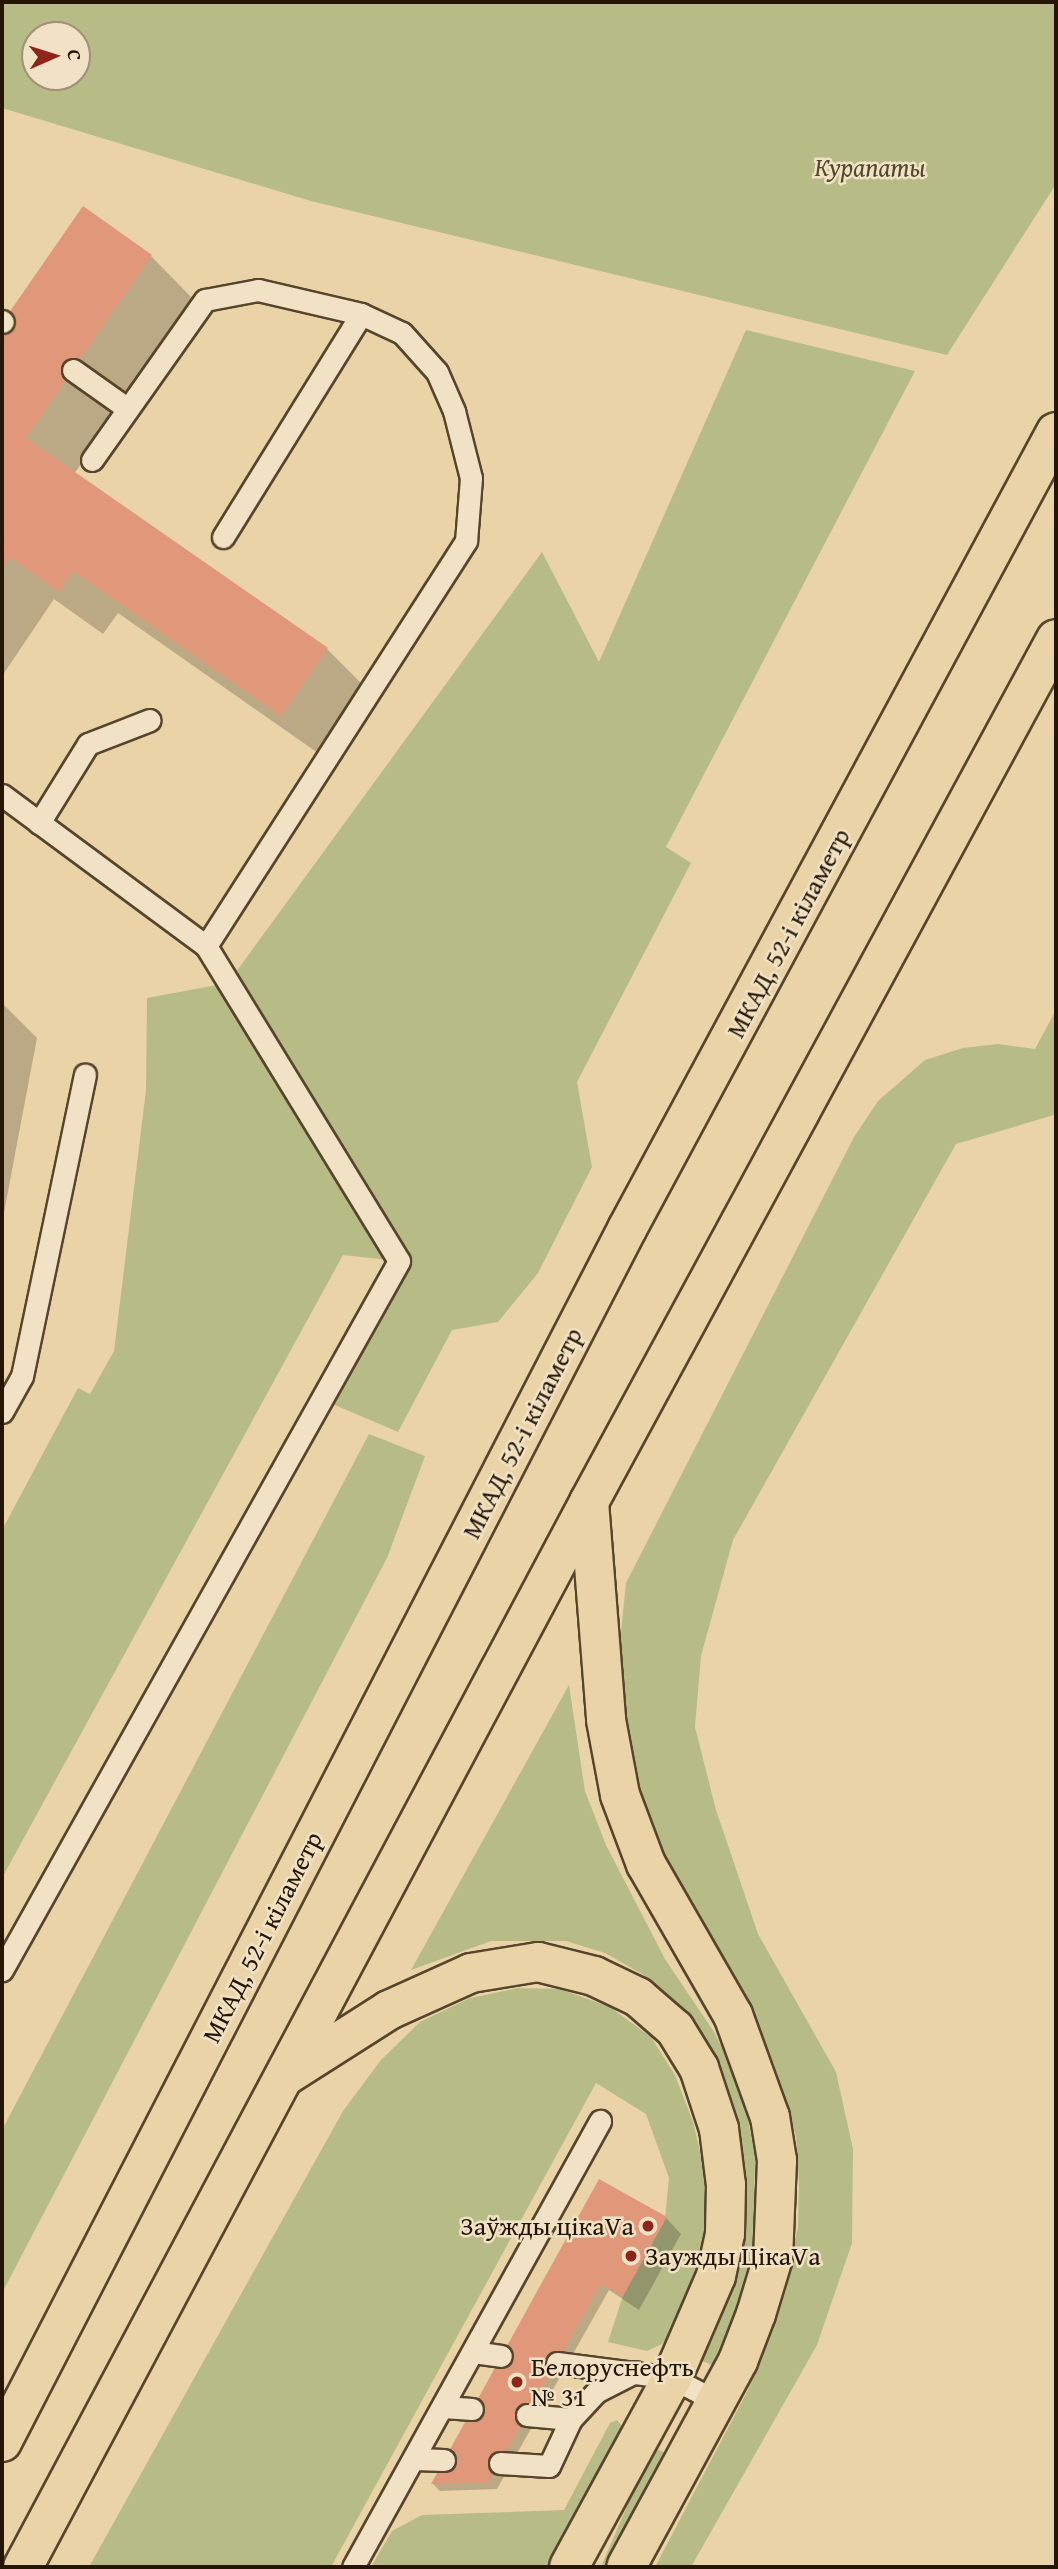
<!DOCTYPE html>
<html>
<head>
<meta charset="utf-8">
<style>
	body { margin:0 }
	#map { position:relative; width:1058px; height:2569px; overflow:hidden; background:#ead3a6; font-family:"Gentium Book Plus",serif }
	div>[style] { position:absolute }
	.green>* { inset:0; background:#b7bc87; transform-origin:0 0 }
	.shadow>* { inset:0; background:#0003 }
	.building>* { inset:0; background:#e1977a }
	.roads { filter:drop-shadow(2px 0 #56452c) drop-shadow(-2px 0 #56452c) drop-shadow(0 2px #56452c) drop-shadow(0 -2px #56452c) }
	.lane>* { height:21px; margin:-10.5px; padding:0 10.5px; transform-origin:10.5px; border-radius:10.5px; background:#f1e2c5 }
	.highway>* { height:38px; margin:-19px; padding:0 19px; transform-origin:19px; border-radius:19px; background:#ead3a6 }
	.dots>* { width:19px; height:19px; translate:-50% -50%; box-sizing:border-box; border:4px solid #f1e2c5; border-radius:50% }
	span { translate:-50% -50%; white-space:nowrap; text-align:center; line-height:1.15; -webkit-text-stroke:5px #f1e2c5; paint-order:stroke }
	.park-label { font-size:26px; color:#51482b; font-style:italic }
	.street-label { font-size:26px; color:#251603 }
	.poi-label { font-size:26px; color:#251603 }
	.right { translate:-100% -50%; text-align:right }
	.left { translate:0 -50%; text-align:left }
	.frame { position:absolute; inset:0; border:4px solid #251603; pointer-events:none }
	.north { position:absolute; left:21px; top:21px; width:70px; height:70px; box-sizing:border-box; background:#f1e2c5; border:2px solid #9f9077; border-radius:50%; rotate:87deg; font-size:19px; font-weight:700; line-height:28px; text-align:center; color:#251603 }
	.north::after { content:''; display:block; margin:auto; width:24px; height:32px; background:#8f2418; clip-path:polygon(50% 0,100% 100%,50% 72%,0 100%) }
</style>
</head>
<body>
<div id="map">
	<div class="green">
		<div style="clip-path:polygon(evenodd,2px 2px,1056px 2px,1056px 184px,947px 355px,311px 201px,2px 108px,2px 2px,77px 35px,77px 77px,35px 77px,35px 35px,77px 35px)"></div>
		<div style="clip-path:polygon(746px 330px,915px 371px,666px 847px,691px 863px,577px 1082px,592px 1167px,538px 1273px,498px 1322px,452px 1330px,398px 1432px,321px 1399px,398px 1261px,343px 1255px,2px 1878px,2px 1530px,78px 1388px,90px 1394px,114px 1351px,146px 1090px,147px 998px,228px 983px,542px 552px,599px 662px)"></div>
		<div style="clip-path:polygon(1056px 1010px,1054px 1115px,956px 1144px,733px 1540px,701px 1656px,695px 1727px,716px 1810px,758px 1934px,836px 2072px,853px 2149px,852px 2243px,817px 2345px,691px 2567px,655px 2567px,748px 2390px,773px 2328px,798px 2227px,799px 2181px,796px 2136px,778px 2079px,666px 1876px,629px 1779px,619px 1652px,626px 1583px,854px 1137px,878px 1101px,925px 1060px,963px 1048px,998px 1044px,1035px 1049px)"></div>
		<div style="clip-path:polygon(369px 1434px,425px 1456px,387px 1558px,2px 2293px,2px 2130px)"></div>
		<div style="clip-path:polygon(569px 1685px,585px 1791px,606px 1845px,665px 1959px,714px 2032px,734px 2071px,747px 2115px,755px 2156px,753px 2248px,740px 2302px,714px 2366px,700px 2360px,734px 2281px,689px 2018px,642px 1974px,605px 1953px,566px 1941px,491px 1941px,411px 1970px)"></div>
		<div style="clip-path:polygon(518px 1988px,560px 1989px,610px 2007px,651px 2037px,675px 2075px,693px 2122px,704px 2169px,706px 2219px,699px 2273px,674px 2331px,662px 2344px,647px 2351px,608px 2342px,623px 2296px,665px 2218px,669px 2178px,646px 2114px,596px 2083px,331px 2567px,89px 2567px,343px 2111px,381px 2060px,420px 2022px,470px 1998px)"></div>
		<div style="clip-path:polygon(617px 2420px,626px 2431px,551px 2567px,371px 2567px,392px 2531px,422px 2515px,564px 2510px,610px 2423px)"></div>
		<div style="left:652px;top:2447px;width:21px;height:136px;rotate:23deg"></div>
	</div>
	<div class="shadow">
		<div style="clip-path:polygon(151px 256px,194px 300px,74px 474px,327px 649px,371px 693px,325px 758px,118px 613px,103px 634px,54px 599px,2px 676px,2px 326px)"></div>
		<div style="clip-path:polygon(2px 1003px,37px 1038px,2px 1223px)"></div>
		<div style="clip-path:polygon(600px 2182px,666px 2218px,681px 2234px,639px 2310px,609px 2290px,497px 2489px,440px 2491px,433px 2484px)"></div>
	</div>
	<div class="building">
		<div style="clip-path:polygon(83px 206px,152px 255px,26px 438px,328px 648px,281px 716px,73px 571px,59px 592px,10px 557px,2px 570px,2px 323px)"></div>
		<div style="clip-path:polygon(599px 2179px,667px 2217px,623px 2296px,601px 2284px,489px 2482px,431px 2484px)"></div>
	</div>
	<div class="roads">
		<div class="lane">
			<div style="left:2px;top:321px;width:1px;rotate:45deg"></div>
			<div style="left:73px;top:370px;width:67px;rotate:35.3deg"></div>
			<div style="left:92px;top:460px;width:196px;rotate:-54.8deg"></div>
			<div style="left:205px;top:300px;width:54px;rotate:-10.7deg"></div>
			<div style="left:258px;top:290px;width:106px;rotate:13.1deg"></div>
			<div style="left:361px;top:314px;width:45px;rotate:24.9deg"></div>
			<div style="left:402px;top:333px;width:52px;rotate:48.1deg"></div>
			<div style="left:437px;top:372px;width:43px;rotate:66.4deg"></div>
			<div style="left:454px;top:411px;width:69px;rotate:75.8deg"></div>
			<div style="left:471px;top:478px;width:63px;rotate:94.5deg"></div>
			<div style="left:466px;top:541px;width:481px;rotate:122.7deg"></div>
			<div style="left:223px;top:537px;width:262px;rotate:-58.2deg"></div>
			<div style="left:2px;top:795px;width:254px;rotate:36.5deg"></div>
			<div style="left:206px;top:946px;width:369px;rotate:58.5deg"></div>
			<div style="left:399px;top:1261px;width:813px;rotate:119.25deg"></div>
			<div style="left:39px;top:823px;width:93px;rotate:-58.2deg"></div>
			<div style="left:88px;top:744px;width:66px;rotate:-21.2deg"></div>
			<div style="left:2px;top:1412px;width:41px;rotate:-60.9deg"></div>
			<div style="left:22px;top:1376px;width:308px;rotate:-78.2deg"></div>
			<div style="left:473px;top:2352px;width:28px;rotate:8deg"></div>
			<div style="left:557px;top:2363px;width:116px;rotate:7.4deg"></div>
			<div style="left:672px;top:2378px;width:50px;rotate:27.6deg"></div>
			<div style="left:443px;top:2407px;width:29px;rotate:4deg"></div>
			<div style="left:527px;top:2415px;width:44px;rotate:5.2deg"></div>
			<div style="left:414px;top:2459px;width:30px;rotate:2deg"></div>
			<div style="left:500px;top:2463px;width:49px;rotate:3.5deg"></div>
			<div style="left:549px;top:2466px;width:52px;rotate:-64.9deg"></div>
			<div style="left:571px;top:2419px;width:37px;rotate:-47deg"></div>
			<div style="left:596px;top:2392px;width:44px;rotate:-27.1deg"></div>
			<div style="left:353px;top:2567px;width:510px;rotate:-61.02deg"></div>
		</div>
		<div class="highway">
			<div style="left:589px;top:1502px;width:219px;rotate:85.5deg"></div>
			<div style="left:606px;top:1720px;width:76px;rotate:79.4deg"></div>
			<div style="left:620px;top:1795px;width:74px;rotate:69.4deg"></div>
			<div style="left:646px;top:1864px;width:174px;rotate:60.1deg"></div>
			<div style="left:733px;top:2015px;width:109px;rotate:70.1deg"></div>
			<div style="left:770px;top:2117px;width:44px;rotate:80.8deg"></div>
			<div style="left:777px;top:2160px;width:98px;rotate:92.3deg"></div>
			<div style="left:773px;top:2258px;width:59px;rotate:106.9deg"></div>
			<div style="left:756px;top:2314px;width:50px;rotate:111deg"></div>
			<div style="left:738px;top:2361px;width:234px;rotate:118.5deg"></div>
			<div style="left:287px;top:2075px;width:121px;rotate:-32.5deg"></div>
			<div style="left:389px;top:2010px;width:90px;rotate:-24.3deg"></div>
			<div style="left:471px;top:1973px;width:68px;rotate:-9.3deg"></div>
			<div style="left:538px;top:1962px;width:58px;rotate:14deg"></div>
			<div style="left:594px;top:1976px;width:49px;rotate:25.5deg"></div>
			<div style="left:638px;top:1997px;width:49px;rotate:40.9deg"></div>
			<div style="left:675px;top:2029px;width:46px;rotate:58.4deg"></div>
			<div style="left:699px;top:2068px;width:64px;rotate:71.8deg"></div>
			<div style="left:719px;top:2129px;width:56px;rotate:82.9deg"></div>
			<div style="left:726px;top:2185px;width:49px;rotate:91.2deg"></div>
			<div style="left:725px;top:2234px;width:43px;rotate:102.1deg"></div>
			<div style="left:716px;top:2276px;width:111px;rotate:113.3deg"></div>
			<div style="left:672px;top:2378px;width:215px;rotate:118.6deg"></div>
			<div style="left:2px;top:2442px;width:1365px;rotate:-62.74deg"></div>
			<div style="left:627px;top:1229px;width:905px;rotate:-61.71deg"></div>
			<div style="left:23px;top:2567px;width:1206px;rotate:-62.01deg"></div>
			<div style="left:589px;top:1502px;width:981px;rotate:-61.58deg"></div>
		</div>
	</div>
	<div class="dots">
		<div style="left:648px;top:2226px;background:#8f2418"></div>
		<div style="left:631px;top:2256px;background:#8f2418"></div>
		<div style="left:517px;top:2382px;background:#8f2418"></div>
	</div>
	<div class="park-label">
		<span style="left:870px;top:167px">Курапаты</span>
	</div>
	<div class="street-label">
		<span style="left:788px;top:933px;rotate:-62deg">МКАД, 52-і кіламетр</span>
		<span style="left:522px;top:1433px;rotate:-63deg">МКАД, 52-і кіламетр</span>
		<span style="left:262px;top:1937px;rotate:-63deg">МКАД, 52-і кіламетр</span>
	</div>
	<div class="poi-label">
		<span class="right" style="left:634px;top:2226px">Заўжды цікаVа</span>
		<span class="left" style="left:645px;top:2256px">Заужды ЦікаVа</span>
		<span class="left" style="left:531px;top:2382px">Белоруснефть<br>№ 31</span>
	</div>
	<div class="frame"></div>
	<div class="north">С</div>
</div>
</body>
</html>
